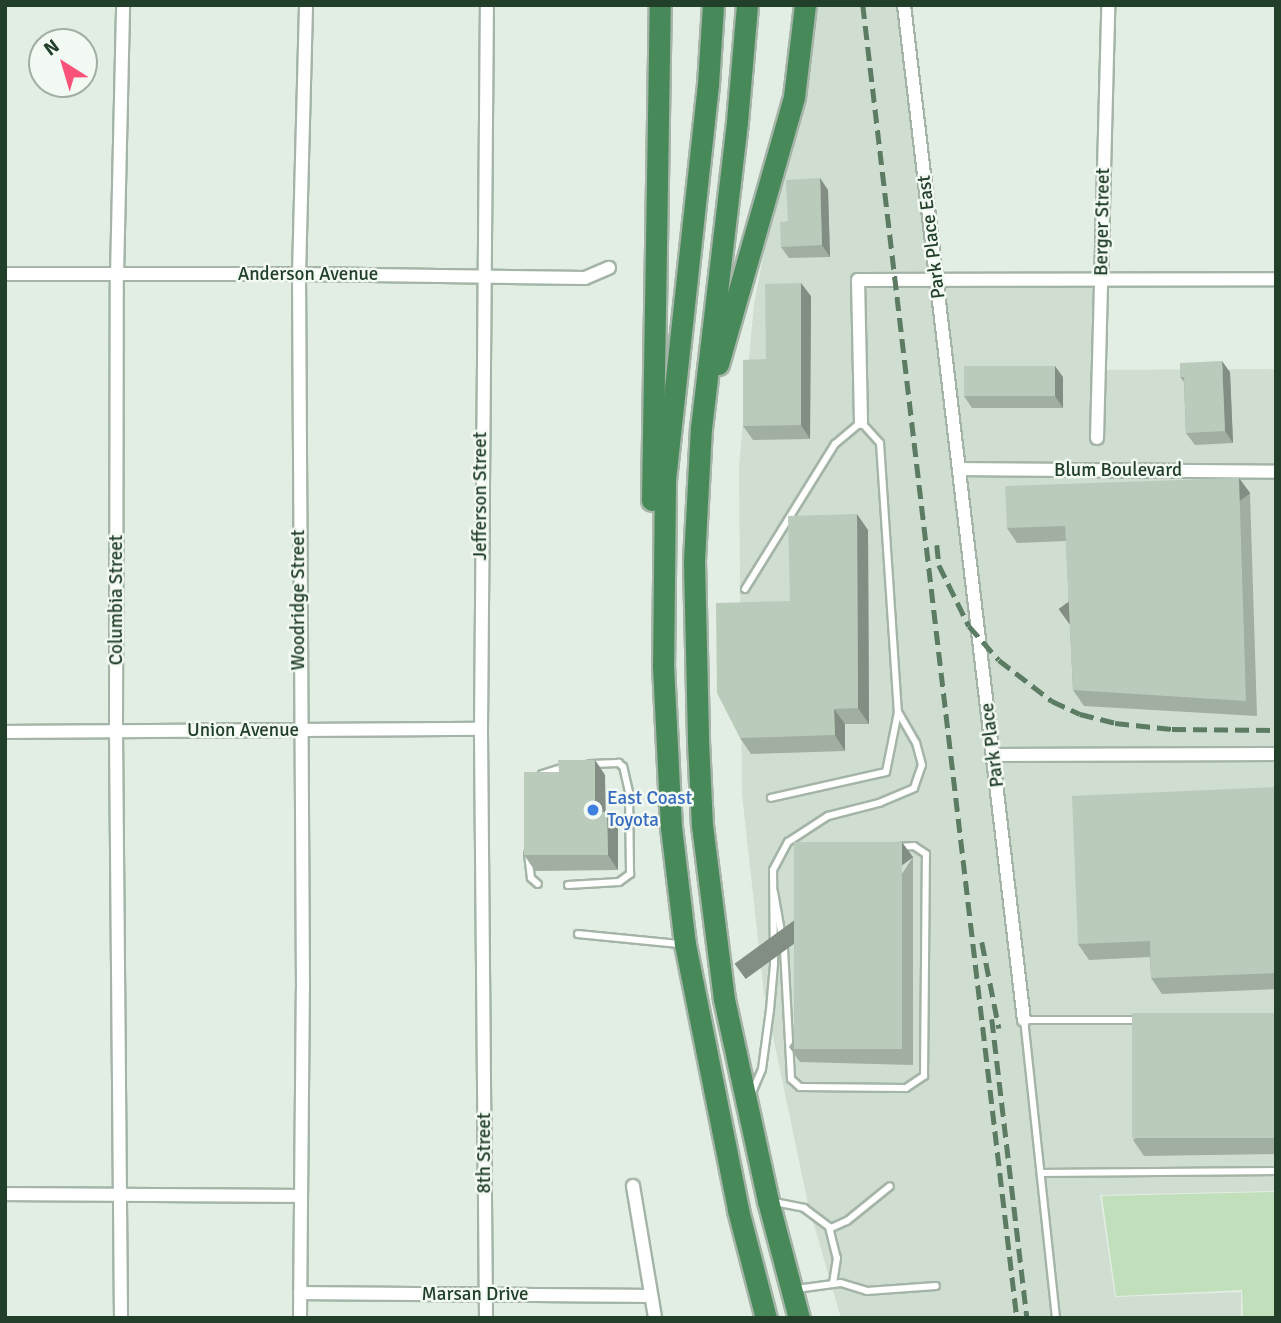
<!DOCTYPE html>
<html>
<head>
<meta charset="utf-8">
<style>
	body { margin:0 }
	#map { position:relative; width:1281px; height:1323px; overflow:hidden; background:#e2ede3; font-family:Signika,sans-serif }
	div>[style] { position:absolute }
	.built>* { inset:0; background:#d0ddd1 }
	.green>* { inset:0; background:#c1dfba }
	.roads { filter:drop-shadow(2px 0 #a4b5a7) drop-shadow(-2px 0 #a4b5a7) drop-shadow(0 2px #a4b5a7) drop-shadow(0 -2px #a4b5a7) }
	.service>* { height:6px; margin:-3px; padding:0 3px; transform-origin:3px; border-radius:3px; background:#fff }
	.minor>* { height:12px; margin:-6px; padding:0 6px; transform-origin:6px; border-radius:6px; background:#fff }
	.trunk>* { height:21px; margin:-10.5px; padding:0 10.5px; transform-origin:10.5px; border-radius:10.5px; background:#48895a }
	.rail>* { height:4.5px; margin-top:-2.25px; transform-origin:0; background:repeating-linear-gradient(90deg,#5b7b63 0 14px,transparent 0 21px) }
	.wall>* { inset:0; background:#a0afa2 }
	.shaded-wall>* { inset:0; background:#828e84; transform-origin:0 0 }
	.building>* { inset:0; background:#bacbbc; transform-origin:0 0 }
	.dots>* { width:19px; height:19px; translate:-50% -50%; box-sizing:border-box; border:4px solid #f3f9f3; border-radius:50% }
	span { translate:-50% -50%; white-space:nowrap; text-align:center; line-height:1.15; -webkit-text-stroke:5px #f3f9f3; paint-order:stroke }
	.street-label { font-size:19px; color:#213f29 }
	.shop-label { font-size:19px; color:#366cbe }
	.left { translate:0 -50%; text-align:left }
	.frame { position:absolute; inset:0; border:7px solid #213f29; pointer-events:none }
	.north { position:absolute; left:28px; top:28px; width:70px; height:70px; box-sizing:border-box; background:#f3f9f3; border:2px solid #9fafa2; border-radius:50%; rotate:323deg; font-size:19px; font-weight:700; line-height:28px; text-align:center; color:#213f29 }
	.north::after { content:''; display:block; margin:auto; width:24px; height:32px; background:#f95379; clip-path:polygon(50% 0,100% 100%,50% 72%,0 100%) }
</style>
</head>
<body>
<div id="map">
	<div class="built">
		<div style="clip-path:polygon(811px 5px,950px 5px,906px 6px,935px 277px,1101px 279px,1101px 370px,1276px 369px,1276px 1191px,1100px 1195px,1115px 1297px,1241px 1292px,1241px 1318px,841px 1318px,808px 1204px,764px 993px,742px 794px,739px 466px,754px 305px)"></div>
	</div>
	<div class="green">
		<div style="clip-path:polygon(1276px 1192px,1276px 1318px,1243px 1318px,1242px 1290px,1116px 1296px,1102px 1196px)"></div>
	</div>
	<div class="roads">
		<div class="service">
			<div style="left:745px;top:589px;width:171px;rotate:-58.2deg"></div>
			<div style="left:835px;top:444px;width:34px;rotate:-40deg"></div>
			<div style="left:861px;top:422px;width:28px;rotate:48deg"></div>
			<div style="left:880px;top:443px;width:270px;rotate:86.2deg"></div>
			<div style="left:898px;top:712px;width:61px;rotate:101.3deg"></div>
			<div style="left:886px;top:772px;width:118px;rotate:167.3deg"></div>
			<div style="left:542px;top:774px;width:24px;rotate:-17deg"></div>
			<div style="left:528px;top:854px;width:24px;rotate:83deg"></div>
			<div style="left:531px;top:878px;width:9px;rotate:41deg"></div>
			<div style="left:568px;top:885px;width:51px;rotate:-3.4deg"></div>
			<div style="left:619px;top:882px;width:14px;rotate:-36deg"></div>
			<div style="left:630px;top:874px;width:82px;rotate:-90.7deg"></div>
			<div style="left:629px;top:792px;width:26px;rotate:-103deg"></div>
			<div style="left:623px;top:767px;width:6px;rotate:-135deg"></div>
			<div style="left:619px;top:763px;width:29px;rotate:178deg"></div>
			<div style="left:774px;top:892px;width:58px;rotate:80deg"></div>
			<div style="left:784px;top:949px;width:130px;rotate:86.9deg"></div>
			<div style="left:791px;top:1079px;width:12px;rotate:42deg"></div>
			<div style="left:800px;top:1087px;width:106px;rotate:0.5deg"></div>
			<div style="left:906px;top:1088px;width:22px;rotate:-34deg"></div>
			<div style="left:924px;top:1076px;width:222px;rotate:-89.5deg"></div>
			<div style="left:926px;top:854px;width:14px;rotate:-146deg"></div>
			<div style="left:914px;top:846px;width:16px;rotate:176deg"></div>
			<div style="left:578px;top:934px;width:101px;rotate:5.7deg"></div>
			<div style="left:751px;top:1095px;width:28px;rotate:-67deg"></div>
			<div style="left:762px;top:1069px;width:60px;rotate:-82.3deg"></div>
			<div style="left:770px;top:1010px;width:46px;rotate:-85deg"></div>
			<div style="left:774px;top:964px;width:94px;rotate:-90.6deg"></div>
			<div style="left:773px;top:870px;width:32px;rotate:-62deg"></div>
			<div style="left:788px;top:842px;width:48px;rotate:-33deg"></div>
			<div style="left:828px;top:816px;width:53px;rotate:-14.3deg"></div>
			<div style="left:879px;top:803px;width:38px;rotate:-23deg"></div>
			<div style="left:914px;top:788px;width:24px;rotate:-71deg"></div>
			<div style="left:922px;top:765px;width:23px;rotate:-105deg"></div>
			<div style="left:916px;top:743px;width:36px;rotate:-120deg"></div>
			<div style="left:1041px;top:1173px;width:235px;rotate:-0.5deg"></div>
			<div style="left:774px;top:1202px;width:31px;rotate:11deg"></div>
			<div style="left:804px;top:1208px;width:34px;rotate:37deg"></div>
			<div style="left:831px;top:1228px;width:17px;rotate:-24deg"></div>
			<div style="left:847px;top:1221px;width:55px;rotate:-39.1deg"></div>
			<div style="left:829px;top:1227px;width:32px;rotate:76deg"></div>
			<div style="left:837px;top:1258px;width:25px;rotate:99deg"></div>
			<div style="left:796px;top:1289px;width:45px;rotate:-7.6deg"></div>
			<div style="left:841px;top:1283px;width:27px;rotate:17deg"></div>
			<div style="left:867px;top:1291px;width:69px;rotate:-4.1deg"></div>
			<div style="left:1056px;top:1318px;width:300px;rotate:-96.1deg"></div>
			<div style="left:1024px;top:1020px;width:115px"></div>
		</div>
		<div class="minor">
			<div style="left:904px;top:5px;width:1022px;rotate:83.26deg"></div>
			<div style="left:5px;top:274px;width:294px"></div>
			<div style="left:299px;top:274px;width:286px;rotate:0.8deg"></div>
			<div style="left:585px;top:278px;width:26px;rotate:-23deg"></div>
			<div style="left:861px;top:422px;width:142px;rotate:-91.2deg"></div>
			<div style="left:858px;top:280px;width:418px;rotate:-0.1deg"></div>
			<div style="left:1097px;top:438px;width:433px;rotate:-88.5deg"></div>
			<div style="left:960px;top:469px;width:316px;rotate:0.5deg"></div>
			<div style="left:5px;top:732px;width:476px;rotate:-0.4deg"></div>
			<div style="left:995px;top:755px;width:281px;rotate:-0.2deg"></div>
			<div style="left:633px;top:1186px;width:134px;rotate:80.5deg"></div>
			<div style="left:5px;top:1194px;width:296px;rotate:0.4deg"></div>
			<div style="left:300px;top:1293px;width:350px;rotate:0.5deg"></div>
			<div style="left:121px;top:1318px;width:586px;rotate:-90.49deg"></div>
			<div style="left:116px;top:732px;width:457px;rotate:-89.9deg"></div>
			<div style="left:117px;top:275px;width:270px;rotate:-88.7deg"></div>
			<div style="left:300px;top:1318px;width:329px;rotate:-89.5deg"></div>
			<div style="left:303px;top:989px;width:715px;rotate:-90.32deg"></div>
			<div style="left:299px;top:274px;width:269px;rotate:-88.5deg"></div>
			<div style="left:486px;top:1318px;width:589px;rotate:-90.49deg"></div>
			<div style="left:481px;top:729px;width:724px;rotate:-89.53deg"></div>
		</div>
		<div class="trunk">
			<div style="left:713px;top:5px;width:79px;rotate:93.6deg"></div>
			<div style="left:708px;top:84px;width:401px;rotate:96.2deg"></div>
			<div style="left:665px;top:483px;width:182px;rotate:90.6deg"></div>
			<div style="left:663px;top:665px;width:162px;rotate:87.2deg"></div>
			<div style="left:671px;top:827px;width:118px;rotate:83.2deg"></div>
			<div style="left:685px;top:944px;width:271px;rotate:78.7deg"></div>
			<div style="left:738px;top:1210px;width:112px;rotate:75.5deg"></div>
			<div style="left:747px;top:5px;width:117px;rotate:94.9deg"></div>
			<div style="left:737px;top:122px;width:307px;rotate:96.7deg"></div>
			<div style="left:701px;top:427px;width:134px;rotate:93deg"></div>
			<div style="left:694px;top:561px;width:180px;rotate:88.7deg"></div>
			<div style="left:698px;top:741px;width:84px;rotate:87.3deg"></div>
			<div style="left:702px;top:825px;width:175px;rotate:82.8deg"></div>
			<div style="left:724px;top:999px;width:207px;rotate:77.7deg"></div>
			<div style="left:768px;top:1201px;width:121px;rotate:75.2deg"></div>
			<div style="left:718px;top:364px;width:278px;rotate:-74.1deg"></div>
			<div style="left:794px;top:97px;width:93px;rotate:-83.2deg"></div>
			<div style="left:652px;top:500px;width:495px;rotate:-89.1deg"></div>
		</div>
	</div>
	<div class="rail">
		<div style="left:863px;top:5px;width:1322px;rotate:83.31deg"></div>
		<div style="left:937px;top:545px;width:20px;rotate:84deg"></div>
		<div style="left:939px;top:565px;width:68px;rotate:63.8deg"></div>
		<div style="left:969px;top:626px;width:45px;rotate:48.6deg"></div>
		<div style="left:999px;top:660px;width:67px;rotate:37.7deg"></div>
		<div style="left:1052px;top:701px;width:31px;rotate:25deg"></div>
		<div style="left:1080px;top:714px;width:36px;rotate:14deg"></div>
		<div style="left:1115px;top:723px;width:57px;rotate:6deg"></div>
		<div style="left:1172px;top:729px;width:104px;rotate:0.6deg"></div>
		<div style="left:982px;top:942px;width:88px;rotate:78.8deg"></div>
		<div style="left:992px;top:1019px;width:301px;rotate:83.3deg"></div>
	</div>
	<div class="wall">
		<div style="clip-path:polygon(828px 190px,830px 257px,789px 258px,781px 247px,788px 221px)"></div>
		<div style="clip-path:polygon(811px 296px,810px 439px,753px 440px,743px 426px,766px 359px)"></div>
		<div style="clip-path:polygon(1230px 372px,1233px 443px,1195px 445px,1186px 433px,1184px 382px,1180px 377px)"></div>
		<div style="clip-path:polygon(1063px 377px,1063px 408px,972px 408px,964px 396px)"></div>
		<div style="clip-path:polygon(1239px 478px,1250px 493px,1257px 716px,1084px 706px,1073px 690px,1066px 541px,1017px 543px,1007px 528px)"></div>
		<div style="clip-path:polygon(868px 530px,869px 724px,845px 724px,845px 751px,751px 754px,740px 738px,790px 601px)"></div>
		<div style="clip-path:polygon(595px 760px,605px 775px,605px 812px,607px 812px,618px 828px,618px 870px,535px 871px,524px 855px,559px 772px)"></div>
		<div style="clip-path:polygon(1276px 787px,1276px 989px,1162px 994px,1151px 978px,1150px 957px,1089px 960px,1078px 944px)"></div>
		<div style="clip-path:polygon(913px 857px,913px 1065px,800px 1062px,789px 1047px)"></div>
		<div style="clip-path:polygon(1276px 1013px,1276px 1154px,1144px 1156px,1133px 1140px)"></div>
	</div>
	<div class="shaded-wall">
		<div style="clip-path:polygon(820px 178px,828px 190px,830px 257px,822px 245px)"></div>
		<div style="clip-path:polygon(801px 283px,811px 296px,810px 439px,801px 425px)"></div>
		<div style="clip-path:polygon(1222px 361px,1230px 372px,1233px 443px,1225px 431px)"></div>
		<div style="clip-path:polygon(1055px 366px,1063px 377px,1063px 408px,1055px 396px)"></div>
		<div style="left:1239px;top:478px;width:19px;height:223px;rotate:54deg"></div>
		<div style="clip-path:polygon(857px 514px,868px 530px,869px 724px,858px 708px)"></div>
		<div style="clip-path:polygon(834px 709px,845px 724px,845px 751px,835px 735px)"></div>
		<div style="clip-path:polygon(595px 760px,605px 775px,606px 828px,595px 812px)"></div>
		<div style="clip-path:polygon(607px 812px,618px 828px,618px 870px,608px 855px)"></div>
		<div style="left:902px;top:842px;width:19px;height:207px;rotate:54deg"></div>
	</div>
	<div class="building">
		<div style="clip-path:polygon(820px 178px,822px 245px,781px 247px,780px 222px,788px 221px,786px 180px)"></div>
		<div style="clip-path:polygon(801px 283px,801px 425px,743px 426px,743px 360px,766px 359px,765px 284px)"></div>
		<div style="clip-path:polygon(1222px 361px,1225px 431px,1186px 433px,1184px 377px,1180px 377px,1180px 363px)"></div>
		<div style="left:964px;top:366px;width:91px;height:30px"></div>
		<div style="clip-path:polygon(1239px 478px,1246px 701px,1073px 690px,1065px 526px,1007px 528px,1005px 486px)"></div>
		<div style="clip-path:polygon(857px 514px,858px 708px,834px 709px,835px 735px,740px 738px,717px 693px,716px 603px,790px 601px,788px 516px)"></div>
		<div style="clip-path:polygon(558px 760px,595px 760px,595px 812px,607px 812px,608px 855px,524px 855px,524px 772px,559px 772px)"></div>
		<div style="clip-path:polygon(1276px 787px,1276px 973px,1151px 978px,1150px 941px,1078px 944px,1072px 796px)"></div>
		<div style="left:902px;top:842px;width:207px;height:108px;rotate:90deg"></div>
		<div style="left:1276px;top:1013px;width:125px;height:144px;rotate:90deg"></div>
	</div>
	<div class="dots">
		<div style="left:593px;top:810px;background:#3f7fe0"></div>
	</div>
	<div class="street-label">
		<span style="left:1103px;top:222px;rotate:-89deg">Berger Street</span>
		<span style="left:932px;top:237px;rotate:-97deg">Park Place East</span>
		<span style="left:308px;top:275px">Anderson Avenue</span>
		<span style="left:1118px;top:471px">Blum Boulevard</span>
		<span style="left:481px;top:496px;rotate:-90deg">Jefferson Street</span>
		<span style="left:117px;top:600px;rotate:-90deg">Columbia Street</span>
		<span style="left:299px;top:600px;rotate:-90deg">Woodridge Street</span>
		<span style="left:243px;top:731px">Union Avenue</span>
		<span style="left:993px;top:745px;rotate:-97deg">Park Place</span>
		<span style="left:485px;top:1153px;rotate:-90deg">8th Street</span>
		<span style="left:475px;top:1295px">Marsan Drive</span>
	</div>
	<div class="shop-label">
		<span class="left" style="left:607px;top:810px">East Coast<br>Toyota</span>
	</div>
	<div class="frame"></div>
	<div class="north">N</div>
</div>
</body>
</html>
